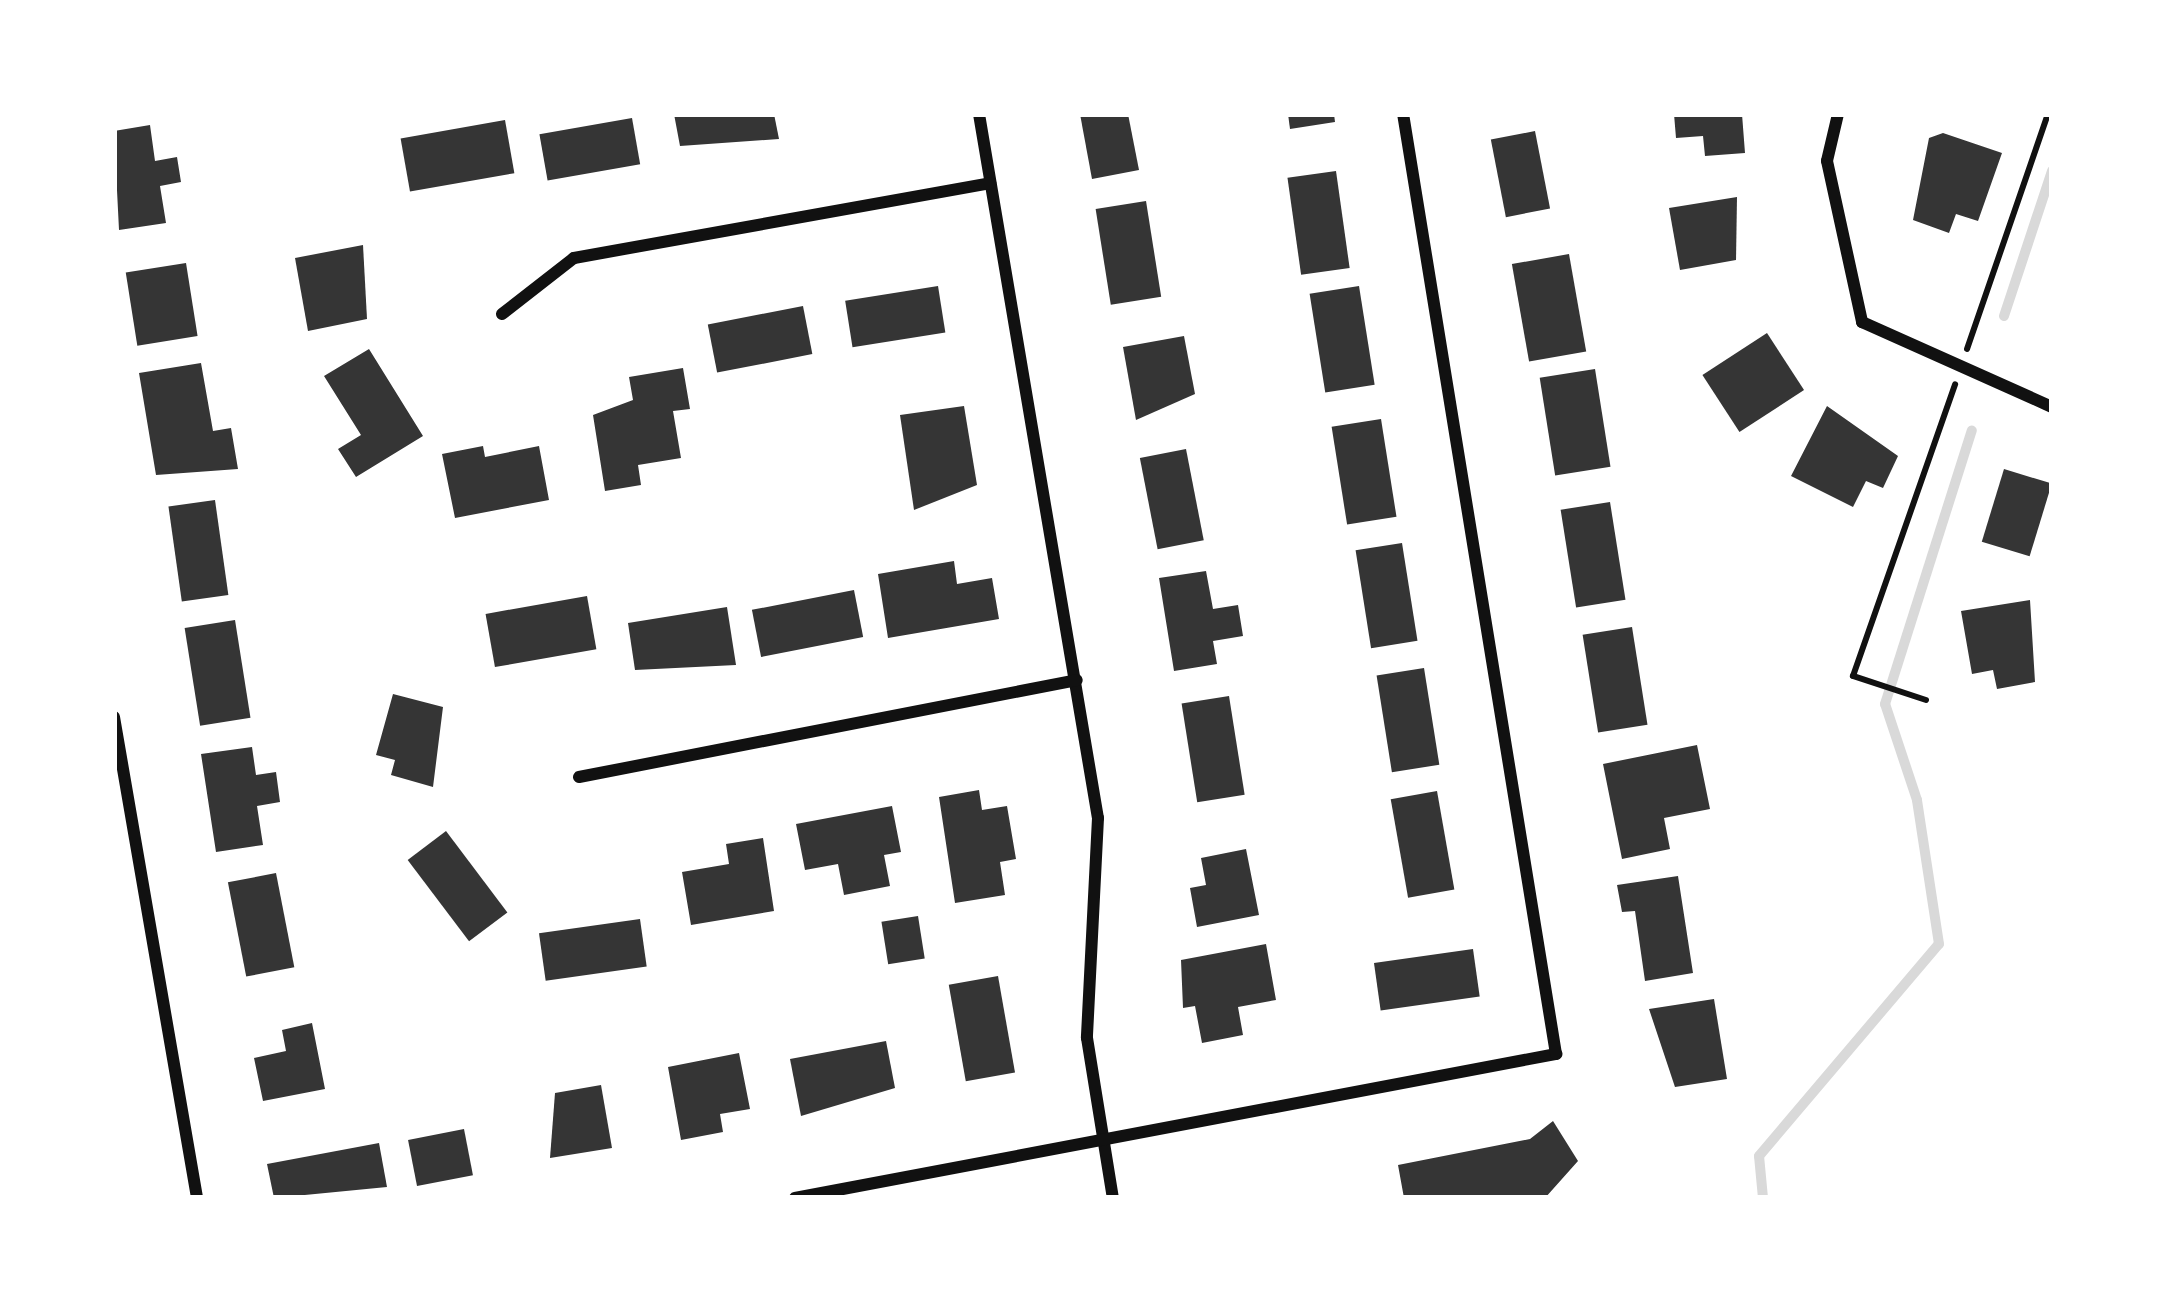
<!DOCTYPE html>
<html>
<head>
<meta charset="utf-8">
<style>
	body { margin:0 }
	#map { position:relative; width:2166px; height:1312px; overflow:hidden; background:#fff; font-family:"Roboto Condensed",sans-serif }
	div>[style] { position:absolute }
	.stream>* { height:10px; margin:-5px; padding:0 5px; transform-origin:5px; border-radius:5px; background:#d9d9d9 }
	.building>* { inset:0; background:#353535; transform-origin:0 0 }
	.path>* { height:6px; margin:-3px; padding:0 3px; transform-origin:3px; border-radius:3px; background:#111 }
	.minor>* { height:12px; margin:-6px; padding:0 6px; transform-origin:6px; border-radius:6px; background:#111 }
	span { translate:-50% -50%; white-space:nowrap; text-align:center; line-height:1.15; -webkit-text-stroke:9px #fff; paint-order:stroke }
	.frame { position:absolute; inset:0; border:117px solid #fff; pointer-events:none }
</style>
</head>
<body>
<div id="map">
	<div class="stream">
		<div style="left:2004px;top:316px;width:153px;rotate:-71.7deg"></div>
		<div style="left:1763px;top:1198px;width:42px;rotate:-95.4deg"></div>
		<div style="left:1759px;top:1156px;width:278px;rotate:-49.7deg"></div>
		<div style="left:1939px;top:944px;width:146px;rotate:-98.7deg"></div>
		<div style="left:1917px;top:800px;width:101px;rotate:-108.4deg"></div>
		<div style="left:1885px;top:704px;width:287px;rotate:-72.4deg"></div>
	</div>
	<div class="building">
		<div style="clip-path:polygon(674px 114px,774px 114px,779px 139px,680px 146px)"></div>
		<div style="clip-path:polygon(1080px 114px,1128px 114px,1139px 170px,1092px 179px)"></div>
		<div style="clip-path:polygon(1288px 114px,1334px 114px,1335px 122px,1290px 129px)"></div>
		<div style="clip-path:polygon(1674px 114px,1742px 114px,1745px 153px,1705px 156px,1703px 136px,1676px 138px)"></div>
		<div style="left:632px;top:118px;width:47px;height:94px;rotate:80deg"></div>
		<div style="left:505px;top:120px;width:54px;height:106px;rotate:80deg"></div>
		<div style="clip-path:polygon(150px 125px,155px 161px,177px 157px,181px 182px,160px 186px,166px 223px,119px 230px,114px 131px)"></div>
		<div style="left:1535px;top:131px;width:79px;height:45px;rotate:79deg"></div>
		<div style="clip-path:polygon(1943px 133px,2002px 153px,1978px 221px,1956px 214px,1949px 233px,1913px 220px,1929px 138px)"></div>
		<div style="left:1336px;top:171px;width:98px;height:49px;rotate:82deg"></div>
		<div style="clip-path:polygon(1737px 197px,1736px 260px,1680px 270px,1669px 208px)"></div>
		<div style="left:1146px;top:201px;width:97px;height:51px;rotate:81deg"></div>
		<div style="clip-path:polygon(363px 245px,367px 319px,308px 331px,295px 258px)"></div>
		<div style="left:1569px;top:254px;width:99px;height:58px;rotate:80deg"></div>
		<div style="left:186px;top:263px;width:74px;height:61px;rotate:81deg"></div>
		<div style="left:938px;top:286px;width:47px;height:94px;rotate:81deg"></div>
		<div style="left:1359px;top:286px;width:100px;height:50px;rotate:81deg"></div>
		<div style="left:803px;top:306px;width:49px;height:97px;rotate:79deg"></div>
		<div style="left:1767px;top:333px;width:68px;height:77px;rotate:57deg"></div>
		<div style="clip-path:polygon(1184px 336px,1195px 394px,1136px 420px,1123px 347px)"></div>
		<div style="clip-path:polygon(369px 349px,423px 436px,356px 477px,338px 449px,361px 435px,324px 376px)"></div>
		<div style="clip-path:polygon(201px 363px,213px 431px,231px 428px,238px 469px,156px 475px,139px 373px)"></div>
		<div style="clip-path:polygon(683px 368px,690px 409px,673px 411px,681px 458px,638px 465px,641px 485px,605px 491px,593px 415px,633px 400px,629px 377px)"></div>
		<div style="left:1595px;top:369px;width:99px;height:56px;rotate:81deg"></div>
		<div style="clip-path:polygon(964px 406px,977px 485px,914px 510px,900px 415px)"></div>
		<div style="clip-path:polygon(1827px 406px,1898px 456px,1883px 488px,1866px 481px,1853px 507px,1791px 476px)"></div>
		<div style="left:1381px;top:419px;width:99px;height:50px;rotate:81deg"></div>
		<div style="clip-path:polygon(483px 446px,485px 457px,539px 446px,549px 500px,455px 518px,442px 454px)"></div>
		<div style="left:1186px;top:449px;width:93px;height:47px;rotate:79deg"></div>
		<div style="left:2004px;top:469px;width:50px;height:76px;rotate:17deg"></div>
		<div style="left:215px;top:500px;width:96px;height:47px;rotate:82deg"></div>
		<div style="left:1610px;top:502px;width:99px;height:50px;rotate:81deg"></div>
		<div style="left:1402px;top:543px;width:99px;height:47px;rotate:81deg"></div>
		<div style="clip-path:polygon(954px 561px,957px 584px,992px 578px,999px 619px,888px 638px,878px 574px)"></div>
		<div style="clip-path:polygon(1206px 571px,1213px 609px,1238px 605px,1243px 636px,1213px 641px,1217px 664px,1174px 671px,1159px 578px)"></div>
		<div style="left:854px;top:590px;width:48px;height:104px;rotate:79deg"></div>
		<div style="left:587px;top:596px;width:54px;height:103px;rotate:80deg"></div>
		<div style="clip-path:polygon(2030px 600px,2035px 682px,1997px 689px,1993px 670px,1972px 674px,1961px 611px)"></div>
		<div style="clip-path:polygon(727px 607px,736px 665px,635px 670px,628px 623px)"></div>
		<div style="left:235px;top:620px;width:99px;height:51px;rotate:81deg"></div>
		<div style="left:1632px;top:627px;width:99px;height:50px;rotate:81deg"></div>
		<div style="left:1424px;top:668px;width:98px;height:48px;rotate:81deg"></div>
		<div style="clip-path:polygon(393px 694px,443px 707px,433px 787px,391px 775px,395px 760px,376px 755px)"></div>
		<div style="left:1229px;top:696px;width:100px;height:48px;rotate:81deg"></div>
		<div style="clip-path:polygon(1697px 745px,1710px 809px,1664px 818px,1670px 849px,1622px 859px,1603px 764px)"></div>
		<div style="clip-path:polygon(252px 747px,256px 775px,276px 772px,280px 802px,257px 806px,263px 845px,216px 852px,201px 754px)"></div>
		<div style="clip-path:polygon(979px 790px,982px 810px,1007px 806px,1016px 859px,1000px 862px,1005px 895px,955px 903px,939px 797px)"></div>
		<div style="left:1437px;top:791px;width:100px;height:47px;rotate:80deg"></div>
		<div style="clip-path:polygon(892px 806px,901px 852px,884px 855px,890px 886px,844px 895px,838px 864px,805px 870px,796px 824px)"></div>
		<div style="left:446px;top:831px;width:102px;height:48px;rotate:53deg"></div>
		<div style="clip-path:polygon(763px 838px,774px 911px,691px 925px,682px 872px,729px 864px,726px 844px)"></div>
		<div style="clip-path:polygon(1246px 849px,1259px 915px,1197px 927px,1190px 888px,1206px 885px,1201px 858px)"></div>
		<div style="left:276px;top:873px;width:96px;height:49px;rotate:79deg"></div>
		<div style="clip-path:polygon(1678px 876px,1693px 973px,1645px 981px,1635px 911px,1622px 912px,1617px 885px)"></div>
		<div style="left:918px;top:916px;width:43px;height:37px;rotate:81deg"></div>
		<div style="left:640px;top:919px;width:48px;height:102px;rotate:82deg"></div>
		<div style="clip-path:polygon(1266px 944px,1276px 1000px,1238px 1007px,1243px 1035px,1202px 1043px,1195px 1006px,1183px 1008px,1181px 960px)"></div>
		<div style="left:1473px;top:949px;width:48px;height:100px;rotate:82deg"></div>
		<div style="left:998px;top:976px;width:98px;height:50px;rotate:80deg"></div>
		<div style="clip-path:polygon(1714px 999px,1727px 1079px,1675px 1087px,1649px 1009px)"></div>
		<div style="clip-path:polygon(312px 1023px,325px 1089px,263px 1101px,254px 1058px,286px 1051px,282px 1030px)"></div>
		<div style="clip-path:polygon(886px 1041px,895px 1088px,801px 1116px,790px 1059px)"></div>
		<div style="clip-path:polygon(739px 1053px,750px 1109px,720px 1114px,723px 1132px,681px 1140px,668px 1067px)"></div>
		<div style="clip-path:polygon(601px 1085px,612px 1148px,550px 1158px,555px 1093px)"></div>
		<div style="clip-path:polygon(1553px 1121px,1578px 1161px,1545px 1198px,1404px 1198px,1398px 1165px,1530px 1139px)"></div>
		<div style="left:464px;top:1129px;width:47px;height:57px;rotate:79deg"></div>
		<div style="clip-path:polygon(379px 1143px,387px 1187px,274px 1198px,267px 1164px)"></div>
	</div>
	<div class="path">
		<div style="left:1967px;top:349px;width:249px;rotate:-71deg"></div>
		<div style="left:1926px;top:700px;width:77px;rotate:-161.8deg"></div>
		<div style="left:1853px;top:676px;width:309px;rotate:-70.7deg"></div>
	</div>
	<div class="minor">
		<div style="left:979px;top:114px;width:714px;rotate:80.41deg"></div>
		<div style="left:1098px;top:818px;width:220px;rotate:92.9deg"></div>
		<div style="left:1087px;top:1038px;width:162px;rotate:80.8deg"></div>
		<div style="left:1838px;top:114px;width:48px;rotate:103.2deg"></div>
		<div style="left:1827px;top:161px;width:165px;rotate:77.7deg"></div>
		<div style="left:1862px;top:322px;width:208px;rotate:24.1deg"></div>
		<div style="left:502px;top:314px;width:91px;rotate:-37.9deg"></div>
		<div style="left:574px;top:258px;width:423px;rotate:-10.2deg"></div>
		<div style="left:114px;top:717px;width:488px;rotate:80.2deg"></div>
		<div style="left:579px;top:777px;width:507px;rotate:-11.02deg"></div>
		<div style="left:795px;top:1198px;width:775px;rotate:-10.72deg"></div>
		<div style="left:1556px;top:1054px;width:952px;rotate:-99.24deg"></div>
	</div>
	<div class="frame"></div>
</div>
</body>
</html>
